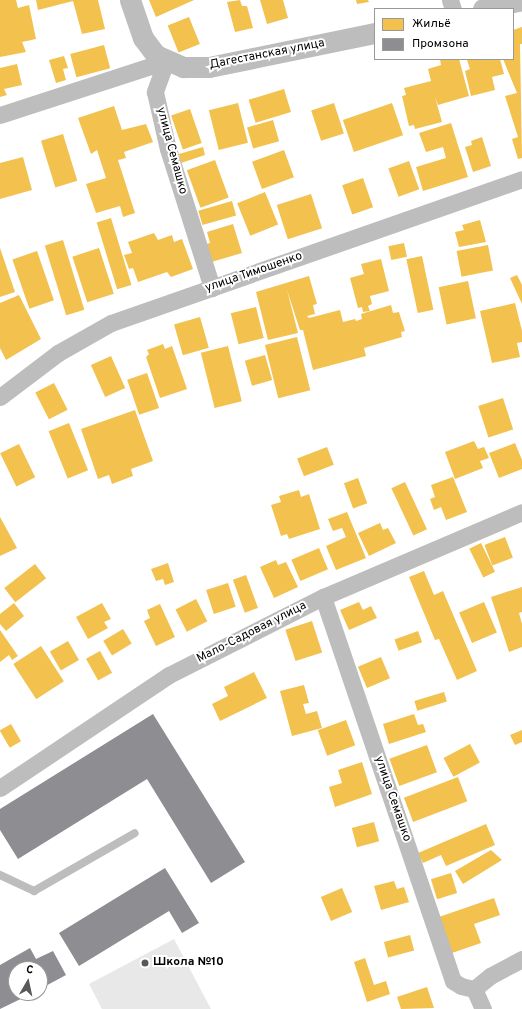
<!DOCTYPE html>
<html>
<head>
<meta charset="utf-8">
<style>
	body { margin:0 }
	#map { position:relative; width:522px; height:1009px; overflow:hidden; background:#fff; font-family:Overpass,sans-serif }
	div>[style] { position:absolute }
	.green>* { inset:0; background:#e8e8e8 }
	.homes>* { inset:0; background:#f2c14e; transform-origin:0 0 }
	.industry>* { inset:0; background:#8d8d92 }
	.service>* { height:8px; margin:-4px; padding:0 4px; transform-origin:4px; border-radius:4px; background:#bdbdbd }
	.minor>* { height:17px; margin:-8.5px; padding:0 8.5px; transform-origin:8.5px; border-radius:8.5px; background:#bdbdbd }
	.tertiary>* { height:21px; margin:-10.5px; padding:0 10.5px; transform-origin:10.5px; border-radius:10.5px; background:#bdbdbd }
	.dots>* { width:11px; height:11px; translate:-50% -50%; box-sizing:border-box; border:2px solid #fff; border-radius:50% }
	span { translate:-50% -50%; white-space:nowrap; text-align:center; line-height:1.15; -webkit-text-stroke:4px #fff; paint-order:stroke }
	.street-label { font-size:12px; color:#000 }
	.poi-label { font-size:12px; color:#000; font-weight:700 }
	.left { translate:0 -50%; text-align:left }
	.legend { position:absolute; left:374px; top:8px; width:140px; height:52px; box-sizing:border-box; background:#fff; border:1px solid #999; margin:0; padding:5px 7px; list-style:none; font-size:12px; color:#000 }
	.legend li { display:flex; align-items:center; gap:8px; height:20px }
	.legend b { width:20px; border:1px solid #999 }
	.north { position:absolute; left:8px; top:961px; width:40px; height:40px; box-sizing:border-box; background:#fff; border:1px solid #999; border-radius:50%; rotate:9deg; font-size:11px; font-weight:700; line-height:16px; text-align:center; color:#000 }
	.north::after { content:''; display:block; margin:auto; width:14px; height:18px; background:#595959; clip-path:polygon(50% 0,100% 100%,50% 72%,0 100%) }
</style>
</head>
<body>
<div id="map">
	<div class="green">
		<div style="clip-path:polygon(174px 939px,211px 1009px,102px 1009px,89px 984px)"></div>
	</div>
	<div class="homes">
		<div style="clip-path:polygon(0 0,16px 0,18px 8px,29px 5px,36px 39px,22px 42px,26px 52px,0 57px)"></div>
		<div style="clip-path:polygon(36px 0,98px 0,105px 29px,82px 34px,73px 1px,38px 10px)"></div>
		<div style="clip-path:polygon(149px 0,194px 0,156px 17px)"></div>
		<div style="clip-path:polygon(240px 0,242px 6px,247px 6px,253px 28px,235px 32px,227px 2px)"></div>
		<div style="clip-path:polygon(260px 0,283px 0,288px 18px,267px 24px)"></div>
		<div style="clip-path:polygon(356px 0,368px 0,369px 2px,357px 4px)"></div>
		<div style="left:189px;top:17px;width:29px;height:23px;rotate:68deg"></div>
		<div style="clip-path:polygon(522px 27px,522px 44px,520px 44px,522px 158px,518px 159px,512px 139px,518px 137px,505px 96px,517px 93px,503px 59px,513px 59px,513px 30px)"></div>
		<div style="left:104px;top:45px;width:24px;height:35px;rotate:75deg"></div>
		<div style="clip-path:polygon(64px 56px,68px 68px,63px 69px,66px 80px,56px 83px,49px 60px)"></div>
		<div style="clip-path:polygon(440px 59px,459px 59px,469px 96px,438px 105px,435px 97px,442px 122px,415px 129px,414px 125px,409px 126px,402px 96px,406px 95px,404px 88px,431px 81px,428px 69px,441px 65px)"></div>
		<div style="clip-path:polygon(500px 59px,504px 74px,492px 77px,495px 90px,471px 96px,465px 71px,470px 69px,467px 60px)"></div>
		<div style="clip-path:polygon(17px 64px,22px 85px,4px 89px,7px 95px,0 97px,0 68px)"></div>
		<div style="left:284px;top:89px;width:24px;height:37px;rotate:73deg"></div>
		<div style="left:238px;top:103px;width:41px;height:30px;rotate:76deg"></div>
		<div style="left:334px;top:103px;width:32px;height:24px;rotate:72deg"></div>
		<div style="left:392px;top:103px;width:34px;height:52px;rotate:71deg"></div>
		<div style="clip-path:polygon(114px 106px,122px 130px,146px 124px,153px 142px,124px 152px,126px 158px,118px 160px,135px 213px,123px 217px,120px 206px,96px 213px,86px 184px,106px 178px,97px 150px,91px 154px,78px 118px)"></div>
		<div style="left:190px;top:109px;width:36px;height:20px;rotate:71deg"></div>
		<div style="left:273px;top:120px;width:22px;height:27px;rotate:74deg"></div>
		<div style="clip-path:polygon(451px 123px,468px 177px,423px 191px,416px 167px,446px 158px,443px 147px,426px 152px,419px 133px)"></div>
		<div style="left:63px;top:134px;width:49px;height:23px;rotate:73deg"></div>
		<div style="clip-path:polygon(482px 137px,491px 166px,473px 172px,465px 147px,472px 145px,471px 141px)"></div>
		<div style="clip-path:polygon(203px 147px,205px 155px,181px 163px,179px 154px)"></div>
		<div style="left:284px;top:150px;width:29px;height:34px;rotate:70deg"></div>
		<div style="clip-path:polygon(23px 157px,32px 190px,0 199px,0 163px)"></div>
		<div style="left:215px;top:160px;width:40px;height:30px;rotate:70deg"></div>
		<div style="left:409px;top:161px;width:30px;height:22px;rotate:70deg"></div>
		<div style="left:363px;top:178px;width:31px;height:22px;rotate:71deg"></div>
		<div style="left:265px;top:192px;width:35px;height:30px;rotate:68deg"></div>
		<div style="left:311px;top:194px;width:36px;height:36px;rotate:72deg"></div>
		<div style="left:232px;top:201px;width:15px;height:35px;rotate:74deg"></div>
		<div style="left:111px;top:218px;width:70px;height:15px;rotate:73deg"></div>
		<div style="clip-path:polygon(480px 220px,486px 242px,459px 247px,455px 232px,464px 230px,462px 225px)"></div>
		<div style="clip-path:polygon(233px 224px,242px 253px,208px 263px,203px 245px,210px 243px,207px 232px)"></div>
		<div style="clip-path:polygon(154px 233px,158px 240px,172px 235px,174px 242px,182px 239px,193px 269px,171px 277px,167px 272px,138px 282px,133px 268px,129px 269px,124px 255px,132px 253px,128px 242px)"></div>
		<div style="left:63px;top:240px;width:73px;height:19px;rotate:73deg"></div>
		<div style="left:404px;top:243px;width:14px;height:16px;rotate:78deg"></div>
		<div style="left:488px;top:245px;width:26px;height:32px;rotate:79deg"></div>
		<div style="clip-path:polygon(0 248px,15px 292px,0 297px)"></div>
		<div style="left:99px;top:248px;width:48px;height:28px;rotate:72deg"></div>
		<div style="left:37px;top:251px;width:52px;height:26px;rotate:71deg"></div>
		<div style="left:422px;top:256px;width:55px;height:16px;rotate:78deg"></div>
		<div style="clip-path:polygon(381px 259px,389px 291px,370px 296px,372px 304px,368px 306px,370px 311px,363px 312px,362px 307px,358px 308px,350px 278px,364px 274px,361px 264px)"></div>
		<div style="clip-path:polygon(517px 275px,522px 285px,522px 304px,510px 278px)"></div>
		<div style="clip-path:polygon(309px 276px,317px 304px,313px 305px,315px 314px,307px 316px,309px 318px,340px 310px,343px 322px,355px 319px,356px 321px,362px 319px,361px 314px,391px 305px,393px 313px,399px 312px,405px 331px,401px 332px,402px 337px,364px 348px,366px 356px,313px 370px,303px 330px,300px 330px,287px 290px,298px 333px,268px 340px,256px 292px)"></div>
		<div style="left:468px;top:281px;width:38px;height:30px;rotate:78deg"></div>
		<div style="clip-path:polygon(19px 295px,41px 339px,6px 360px,0 348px,0 303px)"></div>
		<div style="clip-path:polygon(515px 303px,522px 331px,522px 342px,517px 343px,520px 357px,492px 363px,480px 311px)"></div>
		<div style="left:256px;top:307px;width:32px;height:26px;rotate:76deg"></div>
		<div style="left:200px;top:317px;width:32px;height:27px;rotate:74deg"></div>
		<div style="left:297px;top:337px;width:55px;height:33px;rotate:76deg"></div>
		<div style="clip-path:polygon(163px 344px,165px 349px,172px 346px,187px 389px,160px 398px,146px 357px,149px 354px,147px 350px)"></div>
		<div style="left:228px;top:346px;width:57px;height:28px;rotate:76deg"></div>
		<div style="left:265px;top:355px;width:26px;height:21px;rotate:74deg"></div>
		<div style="left:111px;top:356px;width:35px;height:22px;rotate:66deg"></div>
		<div style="left:147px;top:373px;width:37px;height:21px;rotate:71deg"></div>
		<div style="left:54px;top:383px;width:30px;height:21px;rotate:63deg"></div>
		<div style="left:503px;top:398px;width:33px;height:26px;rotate:72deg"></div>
		<div style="clip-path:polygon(135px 410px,153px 461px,131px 469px,133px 476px,112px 484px,109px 475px,98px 479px,81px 429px)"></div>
		<div style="left:69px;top:423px;width:51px;height:22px;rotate:68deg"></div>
		<div style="clip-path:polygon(474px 441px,478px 449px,484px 447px,489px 458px,480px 461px,483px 468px,455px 479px,445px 452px)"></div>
		<div style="clip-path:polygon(515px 443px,522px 460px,522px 469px,499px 478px,489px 453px)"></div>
		<div style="left:19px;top:444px;width:37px;height:21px;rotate:64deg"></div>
		<div style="left:327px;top:447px;width:19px;height:32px;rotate:69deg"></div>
		<div style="clip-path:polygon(453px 477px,467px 512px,446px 520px,441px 507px,434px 510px,430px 499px,435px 497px,431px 485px)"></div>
		<div style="left:358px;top:478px;width:27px;height:15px;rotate:70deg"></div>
		<div style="left:405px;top:482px;width:52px;height:15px;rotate:65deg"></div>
		<div style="clip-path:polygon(299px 490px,301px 497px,309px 494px,320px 529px,289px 539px,287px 534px,281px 536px,271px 505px,281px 502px,279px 496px)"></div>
		<div style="clip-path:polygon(347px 512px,366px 558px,336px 570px,326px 546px,346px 537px,342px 528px,333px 531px,328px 519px)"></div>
		<div style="clip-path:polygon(0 517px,17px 548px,0 556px)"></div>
		<div style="clip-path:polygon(380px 523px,383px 530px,388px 528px,396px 543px,369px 556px,358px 533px)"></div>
		<div style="left:505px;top:537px;width:22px;height:22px;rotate:69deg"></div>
		<div style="left:481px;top:543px;width:32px;height:13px;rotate:64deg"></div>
		<div style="left:319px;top:548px;width:23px;height:30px;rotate:67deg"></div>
		<div style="clip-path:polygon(276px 560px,278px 565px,286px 562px,298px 587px,274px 598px,260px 567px)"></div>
		<div style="clip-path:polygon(168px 563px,174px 582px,165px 585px,163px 579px,156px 581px,151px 569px)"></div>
		<div style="left:35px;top:564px;width:18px;height:39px;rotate:52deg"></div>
		<div style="clip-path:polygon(424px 571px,434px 595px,443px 591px,477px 671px,457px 680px,439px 639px,435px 640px,409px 577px)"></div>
		<div style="left:246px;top:575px;width:35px;height:14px;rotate:70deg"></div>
		<div style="left:228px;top:583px;width:25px;height:23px;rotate:72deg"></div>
		<div style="clip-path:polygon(522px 587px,522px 612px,519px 613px,522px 624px,522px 647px,509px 652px,491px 597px)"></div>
		<div style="left:196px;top:599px;width:25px;height:23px;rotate:63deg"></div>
		<div style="clip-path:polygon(359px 602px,363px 610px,371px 606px,377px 618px,349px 630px,340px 610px)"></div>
		<div style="left:484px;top:602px;width:33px;height:27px;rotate:67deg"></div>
		<div style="clip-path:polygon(14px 603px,24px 616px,6px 631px,0 624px,0 614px)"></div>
		<div style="clip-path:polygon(102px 603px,111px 619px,104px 622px,108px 628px,88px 639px,76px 617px)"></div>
		<div style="clip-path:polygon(160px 604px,175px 637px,156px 646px,144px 621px,150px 618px,147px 610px)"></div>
		<div style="left:312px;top:621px;width:33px;height:28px;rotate:72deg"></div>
		<div style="left:123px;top:629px;width:17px;height:23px;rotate:59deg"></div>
		<div style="clip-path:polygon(0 630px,18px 656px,12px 660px,9px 655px,0 662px)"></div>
		<div style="left:418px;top:631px;width:12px;height:25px;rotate:70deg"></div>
		<div style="left:68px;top:641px;width:22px;height:21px;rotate:60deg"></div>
		<div style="left:41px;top:646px;width:42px;height:33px;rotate:57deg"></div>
		<div style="left:100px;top:651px;width:25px;height:16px;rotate:61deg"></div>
		<div style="left:381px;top:657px;width:23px;height:25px;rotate:67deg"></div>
		<div style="clip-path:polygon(254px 672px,267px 698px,220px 721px,212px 704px,228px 696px,224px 687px)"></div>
		<div style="clip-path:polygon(304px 685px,309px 703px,303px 704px,306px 714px,317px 711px,322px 728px,292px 736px,280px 691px)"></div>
		<div style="left:444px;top:692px;width:10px;height:31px;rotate:73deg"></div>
		<div style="clip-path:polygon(414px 714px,418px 725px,423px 724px,426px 732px,389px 744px,383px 724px)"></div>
		<div style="left:346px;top:720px;width:27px;height:30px;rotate:70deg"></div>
		<div style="left:11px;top:724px;width:20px;height:13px;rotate:60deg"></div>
		<div style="clip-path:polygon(522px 730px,522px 742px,515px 745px,510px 735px)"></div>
		<div style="left:470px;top:744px;width:21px;height:30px;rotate:62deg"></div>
		<div style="left:427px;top:745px;width:29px;height:40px;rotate:70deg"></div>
		<div style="clip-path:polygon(362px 762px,372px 794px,335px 807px,329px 787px,342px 783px,338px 770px)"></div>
		<div style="left:458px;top:777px;width:26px;height:58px;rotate:69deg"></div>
		<div style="left:374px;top:822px;width:20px;height:23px;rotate:75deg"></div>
		<div style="clip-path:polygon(486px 824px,495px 845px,446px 866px,441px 855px,423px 863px,418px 853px)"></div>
		<div style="clip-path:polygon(491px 850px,502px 860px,463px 884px,455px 871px)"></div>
		<div style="left:451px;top:873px;width:21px;height:21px;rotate:73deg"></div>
		<div style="clip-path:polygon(394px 881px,397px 889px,404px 887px,409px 902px,381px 910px,374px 886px)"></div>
		<div style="left:342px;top:888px;width:26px;height:23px;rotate:67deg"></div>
		<div style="clip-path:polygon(494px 898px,500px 915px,474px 924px,481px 943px,449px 954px,436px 918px)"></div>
		<div style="left:410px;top:935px;width:16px;height:27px;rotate:75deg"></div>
		<div style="clip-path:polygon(365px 958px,374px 985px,386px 981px,390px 994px,367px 1002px,354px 962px)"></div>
		<div style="clip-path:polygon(427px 987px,434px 1008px,401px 1009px,397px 997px)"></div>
	</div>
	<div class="industry">
		<div style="clip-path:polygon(153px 714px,245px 862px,211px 883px,147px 779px,18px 859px,0 830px,0 809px)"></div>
		<div style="clip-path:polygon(165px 868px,199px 923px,182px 933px,169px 911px,79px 966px,59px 933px)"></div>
		<div style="clip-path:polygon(30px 948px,36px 959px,53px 951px,66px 975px,40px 989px,40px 969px,16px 969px,16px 993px,33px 993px,0 1009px,0 965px)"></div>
	</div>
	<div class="service">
		<div style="left:0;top:875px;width:38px;rotate:25deg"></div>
		<div style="left:34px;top:891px;width:116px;rotate:-29.9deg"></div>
	</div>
	<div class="minor">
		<div style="left:450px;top:0;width:9px;rotate:72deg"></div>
		<div style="left:166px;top:61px;width:33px;rotate:110deg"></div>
		<div style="left:155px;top:92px;width:58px;rotate:77.2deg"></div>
		<div style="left:168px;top:149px;width:146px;rotate:72.4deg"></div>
		<div style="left:0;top:115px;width:175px;rotate:-18deg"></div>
		<div style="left:0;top:397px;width:73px;rotate:-37.2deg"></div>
		<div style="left:58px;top:353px;width:61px;rotate:-29.5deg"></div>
		<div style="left:111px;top:323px;width:435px;rotate:-19.3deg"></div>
		<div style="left:323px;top:597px;width:405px;rotate:71.3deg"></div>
		<div style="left:453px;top:981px;width:9px;rotate:32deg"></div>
		<div style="left:461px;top:986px;width:13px;rotate:13deg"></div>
		<div style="left:0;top:788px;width:203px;rotate:-33.8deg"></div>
		<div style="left:169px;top:675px;width:173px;rotate:-26.9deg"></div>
		<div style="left:323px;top:597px;width:216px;rotate:-23.1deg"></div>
		<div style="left:483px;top:1009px;width:22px;rotate:-114deg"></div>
		<div style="left:474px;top:989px;width:21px;rotate:-39deg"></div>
		<div style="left:490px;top:976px;width:36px;rotate:-28deg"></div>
	</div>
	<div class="tertiary">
		<div style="left:130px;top:0;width:40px;rotate:71.1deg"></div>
		<div style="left:143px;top:38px;width:21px;rotate:53deg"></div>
		<div style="left:156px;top:55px;width:30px;rotate:24deg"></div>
		<div style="left:183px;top:67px;width:26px"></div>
		<div style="left:209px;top:67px;width:169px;rotate:-11.6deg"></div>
		<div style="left:483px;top:9px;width:40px;rotate:-13deg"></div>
	</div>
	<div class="dots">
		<div style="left:145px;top:963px;background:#595959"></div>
	</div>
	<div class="street-label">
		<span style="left:267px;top:55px;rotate:-11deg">Дагестанская улица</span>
		<span style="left:171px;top:151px;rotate:75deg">улица Семашко</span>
		<span style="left:254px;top:273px;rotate:-19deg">улица Тимошенко</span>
		<span style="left:252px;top:633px;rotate:-27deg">Мало-Садовая улица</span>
		<span style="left:392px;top:799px;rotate:71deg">улица Семашко</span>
	</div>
	<div class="poi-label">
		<span class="left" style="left:153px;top:963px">Школа №10</span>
	</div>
	<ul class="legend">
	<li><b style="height:11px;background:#f2c14e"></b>Жильё</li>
	<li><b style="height:11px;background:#8d8d92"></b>Промзона</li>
	</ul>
	<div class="north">С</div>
</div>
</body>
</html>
